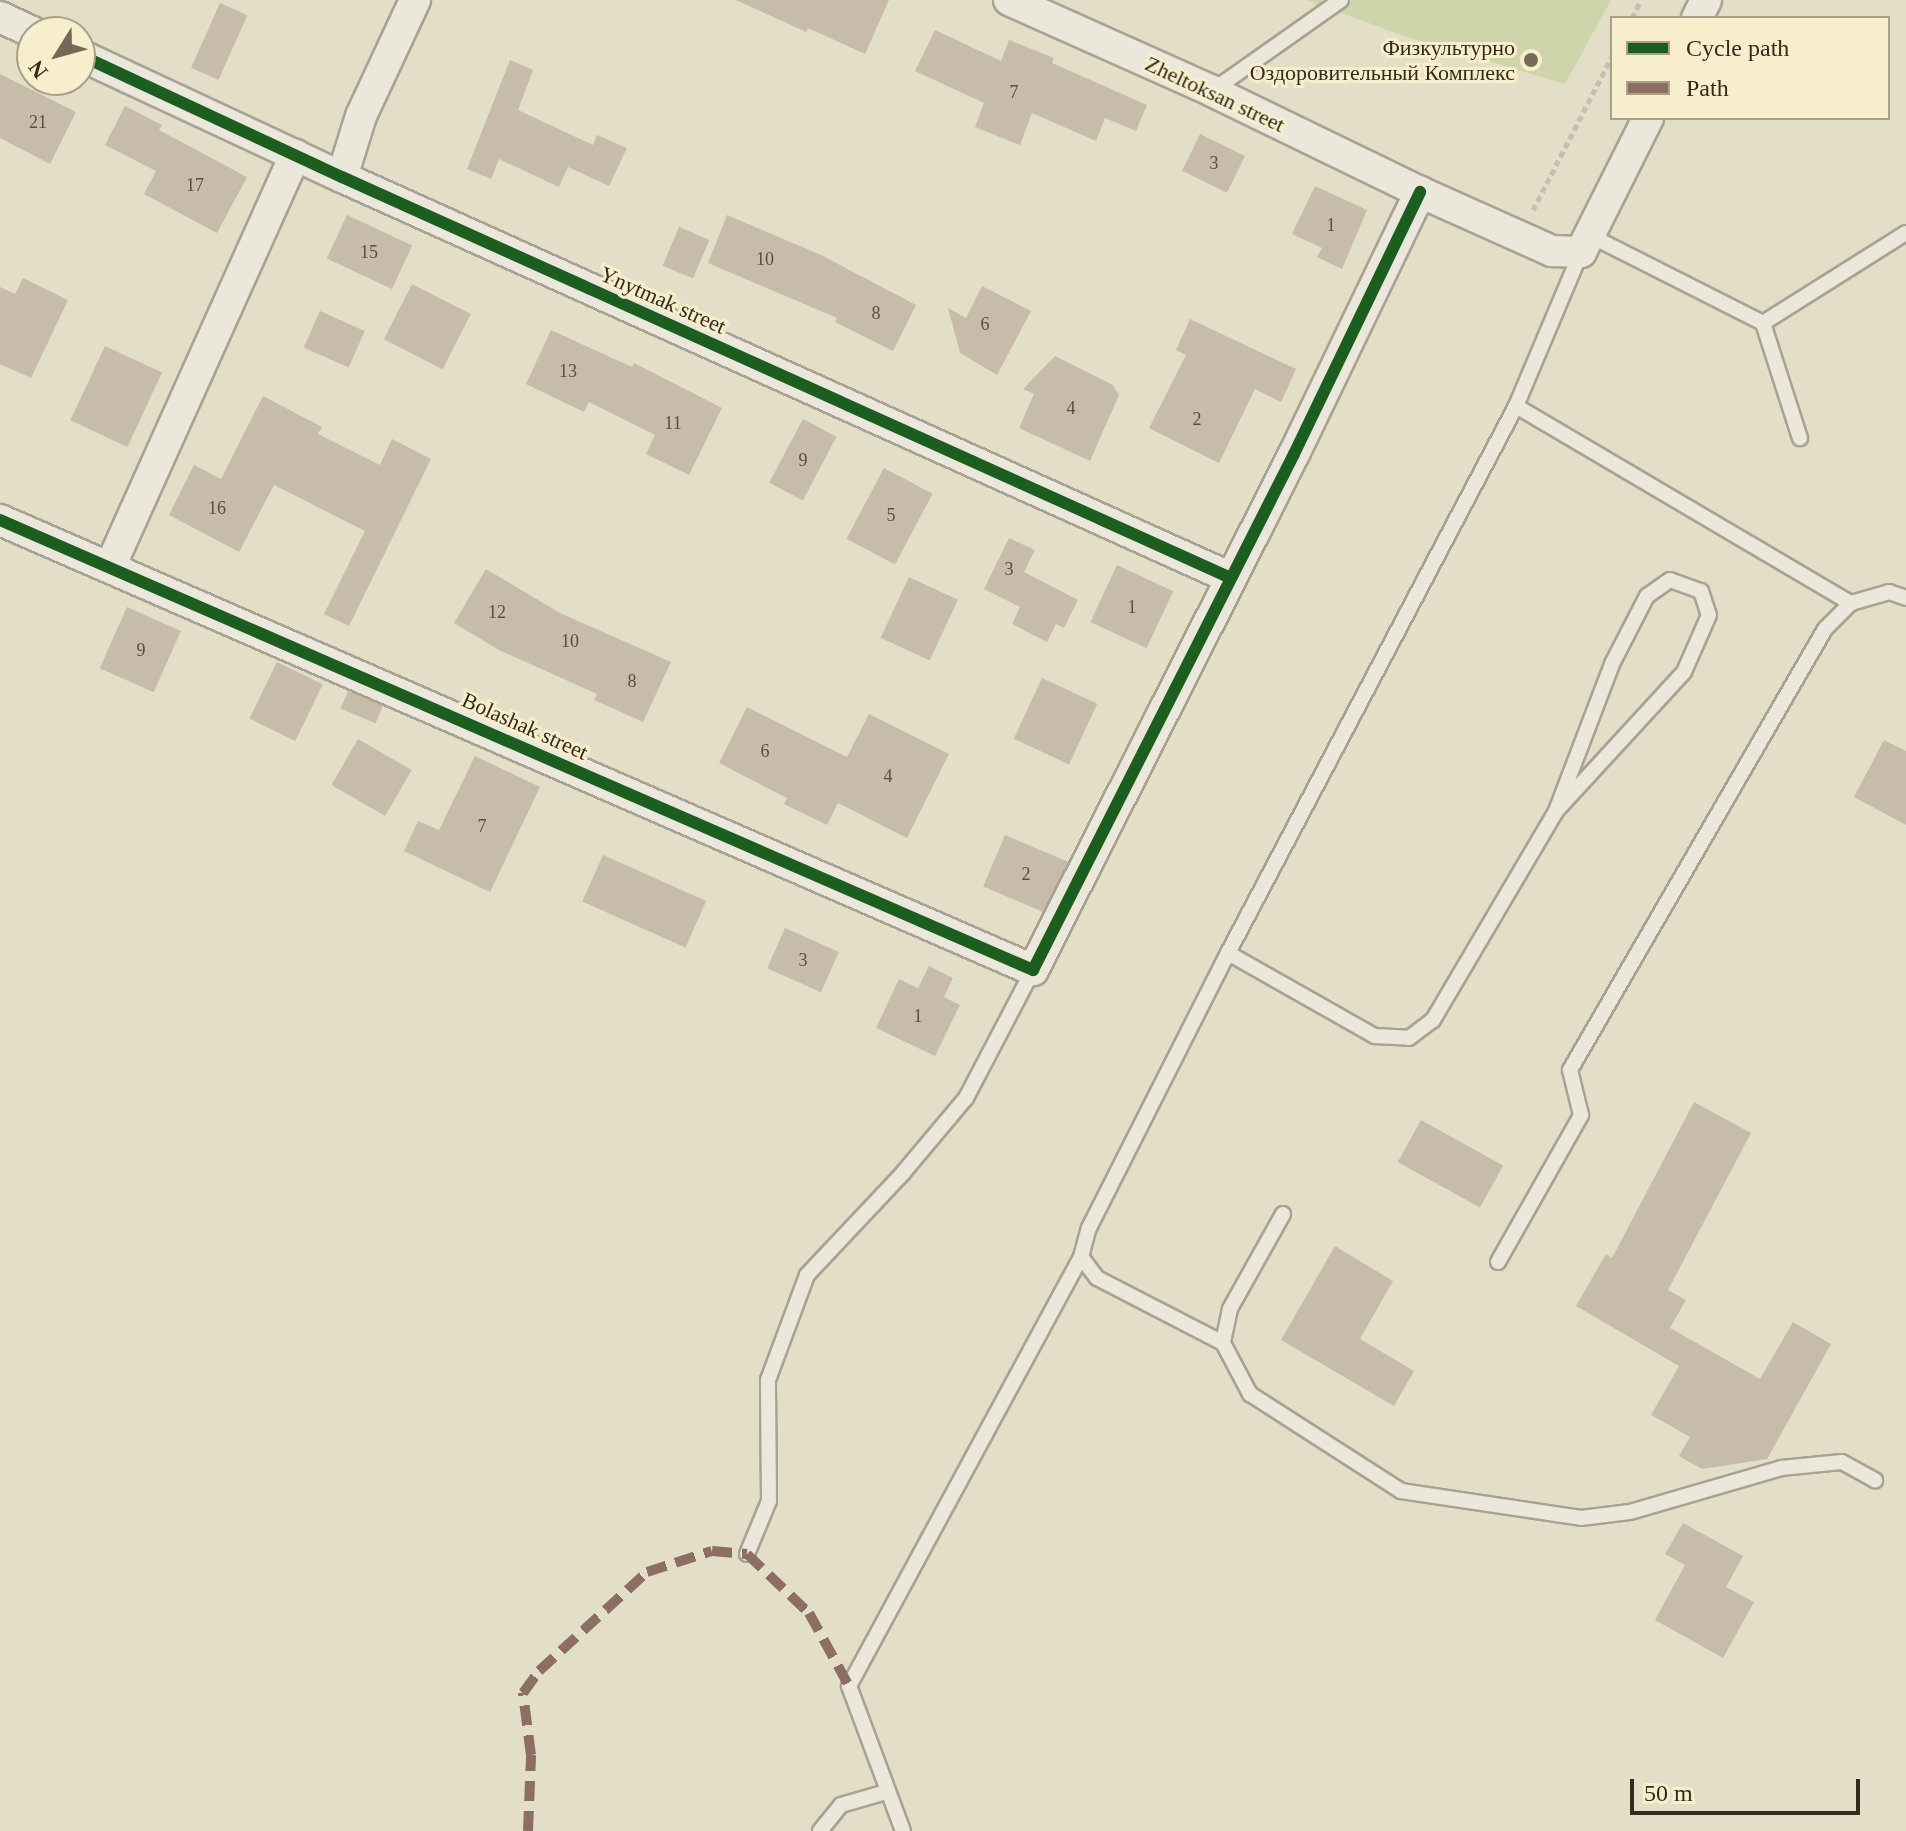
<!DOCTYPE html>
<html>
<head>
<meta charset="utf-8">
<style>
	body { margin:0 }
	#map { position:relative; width:1906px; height:1831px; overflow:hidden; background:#e3dec8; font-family:Georgia,serif }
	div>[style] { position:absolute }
	.green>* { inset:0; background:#cfd5aa }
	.building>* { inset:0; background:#c7bca9; transform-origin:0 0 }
	.path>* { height:5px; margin-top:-2.5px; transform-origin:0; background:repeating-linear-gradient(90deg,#c3bfb1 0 6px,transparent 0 10px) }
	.roads { filter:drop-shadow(2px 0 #a8a292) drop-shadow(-2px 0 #a8a292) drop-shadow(0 2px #a8a292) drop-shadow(0 -2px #a8a292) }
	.lane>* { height:14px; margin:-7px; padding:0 7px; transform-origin:7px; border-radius:7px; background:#ebe7da }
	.street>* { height:30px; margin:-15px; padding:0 15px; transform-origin:15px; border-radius:15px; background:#ebe7da }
	.quiet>* { height:10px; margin-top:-5px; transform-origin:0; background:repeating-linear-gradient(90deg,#8d6e63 0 20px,transparent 0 30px) }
	.cycleway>* { height:12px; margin:-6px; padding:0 6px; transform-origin:6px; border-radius:6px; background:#1b5e20 }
	.dots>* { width:22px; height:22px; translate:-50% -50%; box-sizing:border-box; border:4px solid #f6eecc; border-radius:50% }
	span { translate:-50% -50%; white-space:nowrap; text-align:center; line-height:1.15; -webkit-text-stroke:6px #f6eecc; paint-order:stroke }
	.number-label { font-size:18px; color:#5a4e3e }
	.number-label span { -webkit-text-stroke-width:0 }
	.poi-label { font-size:22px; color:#352a1b }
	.right { translate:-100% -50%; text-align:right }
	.street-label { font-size:22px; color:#352a1b }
	.legend { position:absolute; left:1610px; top:16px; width:280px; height:104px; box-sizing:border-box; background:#f6eecc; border:2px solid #a9a085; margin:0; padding:10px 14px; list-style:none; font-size:24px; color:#352a1b }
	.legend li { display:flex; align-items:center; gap:16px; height:40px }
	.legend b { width:40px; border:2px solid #a9a085 }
	.north { position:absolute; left:16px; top:16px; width:80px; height:80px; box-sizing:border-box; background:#f6eecc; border:2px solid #a9a085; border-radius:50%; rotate:233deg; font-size:22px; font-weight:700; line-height:32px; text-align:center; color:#352a1b }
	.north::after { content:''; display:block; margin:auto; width:28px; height:36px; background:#726958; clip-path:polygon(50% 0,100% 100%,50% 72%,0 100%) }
	.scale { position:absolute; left:1630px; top:1779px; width:230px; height:36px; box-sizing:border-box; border:4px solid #352a1b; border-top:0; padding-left:10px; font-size:24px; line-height:28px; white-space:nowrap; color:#352a1b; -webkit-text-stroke:6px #f6eecc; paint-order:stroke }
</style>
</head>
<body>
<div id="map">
	<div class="green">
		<div style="clip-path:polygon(1306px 0,1611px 0,1565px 84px,1404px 36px)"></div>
	</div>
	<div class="building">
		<div style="clip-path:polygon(736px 0,889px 0,865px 54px,808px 28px,806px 32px)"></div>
		<div style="left:220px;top:3px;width:30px;height:71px;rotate:24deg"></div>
		<div style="clip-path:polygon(935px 30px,1001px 61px,1009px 40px,1054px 58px,1052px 63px,1147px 105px,1136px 131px,1105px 118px,1096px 141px,1032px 113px,1020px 145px,975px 127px,984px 103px,915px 71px)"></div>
		<div style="clip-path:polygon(510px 60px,533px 70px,518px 110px,593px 145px,597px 135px,627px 148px,609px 186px,568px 167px,559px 187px,499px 159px,491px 179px,467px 169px)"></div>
		<div style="clip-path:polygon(0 74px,76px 112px,50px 164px,0 138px)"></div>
		<div style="clip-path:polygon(125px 106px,162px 125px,159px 130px,247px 177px,217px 233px,144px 194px,156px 171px,105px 145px)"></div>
		<div style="left:1200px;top:134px;width:50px;height:41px;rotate:26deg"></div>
		<div style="clip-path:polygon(1315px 186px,1367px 210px,1342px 269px,1317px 257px,1322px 248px,1292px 234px)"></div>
		<div style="left:347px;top:215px;width:72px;height:48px;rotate:25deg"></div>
		<div style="clip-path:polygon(727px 215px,821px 255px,916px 305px,893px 351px,835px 322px,837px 318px,708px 263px)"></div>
		<div style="left:679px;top:227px;width:33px;height:42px;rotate:23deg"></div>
		<div style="clip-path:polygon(23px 278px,68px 300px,31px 378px,0 364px,0 287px,15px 294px)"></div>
		<div style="left:412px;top:284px;width:66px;height:62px;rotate:27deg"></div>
		<div style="clip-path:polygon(982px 286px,1031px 311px,997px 375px,960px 353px,948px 308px,966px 318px)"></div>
		<div style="left:320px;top:311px;width:49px;height:40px;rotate:24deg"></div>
		<div style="clip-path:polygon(1190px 319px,1296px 369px,1281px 402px,1255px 389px,1219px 463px,1149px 428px,1186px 355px,1176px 350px)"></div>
		<div style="clip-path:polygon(551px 330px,632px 367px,634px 363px,722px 408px,689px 475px,646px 454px,655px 435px,589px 402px,584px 412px,526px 384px)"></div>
		<div style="left:105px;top:346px;width:63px;height:82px;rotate:25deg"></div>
		<div style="clip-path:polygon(1055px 356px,1113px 385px,1119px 395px,1090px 461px,1019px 428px,1034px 394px,1023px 389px)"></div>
		<div style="clip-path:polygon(263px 396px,322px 427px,318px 434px,380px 465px,392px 439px,431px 459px,349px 626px,324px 614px,365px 531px,274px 485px,239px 552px,169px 515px,194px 465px,221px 479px)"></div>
		<div style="left:803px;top:419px;width:38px;height:72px;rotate:28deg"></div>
		<div style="left:884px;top:468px;width:55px;height:80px;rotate:28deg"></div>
		<div style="clip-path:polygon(1009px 538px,1035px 550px,1024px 572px,1078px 600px,1064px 628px,1056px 624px,1047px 642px,1012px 624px,1020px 607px,984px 589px)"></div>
		<div style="left:1117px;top:565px;width:62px;height:63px;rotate:25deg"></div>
		<div style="clip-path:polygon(486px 569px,560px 613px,671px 662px,643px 722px,594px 700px,597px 694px,499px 650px,454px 623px)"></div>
		<div style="left:909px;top:577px;width:54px;height:67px;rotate:25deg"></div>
		<div style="left:127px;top:607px;width:59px;height:67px;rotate:24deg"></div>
		<div style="left:277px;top:662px;width:51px;height:63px;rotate:26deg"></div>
		<div style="left:1042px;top:678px;width:61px;height:67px;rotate:25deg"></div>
		<div style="left:348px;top:691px;width:38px;height:19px;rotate:23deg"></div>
		<div style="clip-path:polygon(747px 707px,847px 757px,869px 714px,949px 754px,907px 838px,838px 803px,827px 825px,784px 804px,787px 798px,719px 763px)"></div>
		<div style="left:358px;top:739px;width:62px;height:53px;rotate:30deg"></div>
		<div style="clip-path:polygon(1884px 740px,1906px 751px,1906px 825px,1854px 797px)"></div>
		<div style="clip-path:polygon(475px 756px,540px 787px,490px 892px,404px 851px,418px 821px,439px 830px)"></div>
		<div style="left:1005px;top:835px;width:69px;height:56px;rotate:23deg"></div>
		<div style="left:603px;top:855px;width:113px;height:51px;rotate:24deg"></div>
		<div style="left:785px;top:928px;width:59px;height:44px;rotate:24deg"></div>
		<div style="clip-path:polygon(929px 966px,953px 978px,944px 997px,960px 1005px,935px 1056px,876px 1028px,899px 979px,918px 988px)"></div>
		<div style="clip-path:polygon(1694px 1102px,1751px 1133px,1668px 1290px,1686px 1300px,1670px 1328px,1760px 1379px,1793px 1322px,1831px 1344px,1767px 1459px,1702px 1469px,1679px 1456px,1690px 1437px,1651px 1415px,1679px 1366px,1576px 1306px,1606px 1254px,1612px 1258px)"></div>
		<div style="left:1421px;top:1120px;width:94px;height:48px;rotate:29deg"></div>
		<div style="clip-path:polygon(1335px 1246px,1393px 1281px,1360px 1339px,1414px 1371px,1394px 1406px,1281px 1340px)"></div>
		<div style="clip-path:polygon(1683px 1523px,1743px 1556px,1726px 1587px,1754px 1602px,1723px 1658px,1655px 1620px,1685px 1565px,1665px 1554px)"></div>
	</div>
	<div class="path">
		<div style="left:1632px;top:18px;width:20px;rotate:-63deg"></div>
		<div style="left:1533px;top:210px;width:173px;rotate:-62.8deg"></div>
	</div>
	<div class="roads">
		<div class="lane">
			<div style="left:1212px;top:91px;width:158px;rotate:-35.2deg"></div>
			<div style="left:1589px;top:235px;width:195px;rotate:26.8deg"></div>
			<div style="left:1763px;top:323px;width:169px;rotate:-32.2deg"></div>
			<div style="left:1763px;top:323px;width:121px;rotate:72.2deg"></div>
			<div style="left:1516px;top:406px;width:389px;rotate:30.5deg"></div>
			<div style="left:1228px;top:953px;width:169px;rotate:29.5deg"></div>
			<div style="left:1375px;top:1036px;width:34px;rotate:3deg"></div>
			<div style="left:1409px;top:1038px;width:30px;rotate:-37deg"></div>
			<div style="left:1433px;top:1020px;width:243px;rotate:-59.5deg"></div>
			<div style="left:1556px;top:811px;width:157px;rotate:-69.1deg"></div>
			<div style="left:1612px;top:664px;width:76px;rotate:-62.8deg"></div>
			<div style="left:1647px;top:596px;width:28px;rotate:-35deg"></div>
			<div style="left:1670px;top:580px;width:33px;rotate:20deg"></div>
			<div style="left:1701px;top:591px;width:25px;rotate:72deg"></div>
			<div style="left:1709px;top:615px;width:62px;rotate:113.7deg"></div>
			<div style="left:1684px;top:672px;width:189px;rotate:132.6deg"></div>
			<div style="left:1283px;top:1214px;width:109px;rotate:119.2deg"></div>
			<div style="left:1230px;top:1309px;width:35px;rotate:102deg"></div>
			<div style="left:1223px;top:1343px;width:58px;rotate:62.1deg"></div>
			<div style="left:1250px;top:1394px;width:179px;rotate:32.7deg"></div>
			<div style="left:1401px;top:1491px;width:182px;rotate:8.5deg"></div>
			<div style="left:1581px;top:1518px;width:49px;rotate:-7deg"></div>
			<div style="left:1630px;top:1512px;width:157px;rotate:-16.2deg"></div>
			<div style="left:1781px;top:1468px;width:61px;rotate:-5.6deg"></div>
			<div style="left:1842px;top:1462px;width:38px;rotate:29deg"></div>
			<div style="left:1498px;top:1262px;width:169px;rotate:-60.5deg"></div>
			<div style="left:1581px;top:1115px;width:46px;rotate:-103.7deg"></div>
			<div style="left:1570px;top:1070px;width:509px;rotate:-59.96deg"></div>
			<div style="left:1825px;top:629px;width:37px;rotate:-45deg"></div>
			<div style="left:1851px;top:603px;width:40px;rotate:-16deg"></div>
			<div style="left:1889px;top:592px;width:18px;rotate:19deg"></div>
			<div style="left:1223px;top:1343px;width:142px;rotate:-152.7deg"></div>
			<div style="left:1097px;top:1278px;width:26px;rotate:-127deg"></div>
			<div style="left:1081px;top:1257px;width:30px;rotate:-75deg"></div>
			<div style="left:1089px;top:1228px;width:308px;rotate:-63.2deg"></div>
			<div style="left:1228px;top:953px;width:618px;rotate:-62.23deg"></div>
			<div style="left:1516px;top:406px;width:167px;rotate:-67.1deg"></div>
			<div style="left:747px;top:1554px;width:57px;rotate:-67.5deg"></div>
			<div style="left:769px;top:1501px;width:121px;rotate:-90.5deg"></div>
			<div style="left:768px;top:1380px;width:112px;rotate:-69.6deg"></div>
			<div style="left:807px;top:1275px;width:140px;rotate:-46.7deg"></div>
			<div style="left:903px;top:1173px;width:98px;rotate:-50deg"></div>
			<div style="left:966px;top:1098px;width:144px;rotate:-62.4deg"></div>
			<div style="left:820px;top:1831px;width:33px;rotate:-51deg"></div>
			<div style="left:841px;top:1805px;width:47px;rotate:-16.1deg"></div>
			<div style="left:903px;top:1831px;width:155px;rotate:-110.4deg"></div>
			<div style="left:849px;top:1686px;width:488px;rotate:-61.6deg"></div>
		</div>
		<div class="street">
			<div style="left:1009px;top:0;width:222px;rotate:24.1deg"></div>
			<div style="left:1212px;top:91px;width:231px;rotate:25.9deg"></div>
			<div style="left:1420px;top:192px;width:145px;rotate:24.1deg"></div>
			<div style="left:1552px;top:251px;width:29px;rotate:2deg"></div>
			<div style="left:1581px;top:252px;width:150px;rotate:-63.4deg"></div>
			<div style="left:0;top:17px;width:35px;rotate:25deg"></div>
			<div style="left:1697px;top:18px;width:20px;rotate:-63deg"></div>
			<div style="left:80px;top:55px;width:289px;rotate:25deg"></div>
			<div style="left:342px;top:177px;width:975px;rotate:24.28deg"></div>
			<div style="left:342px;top:177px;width:64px;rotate:-72.7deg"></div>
			<div style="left:361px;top:116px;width:128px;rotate:-65deg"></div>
			<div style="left:0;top:520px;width:1127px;rotate:23.54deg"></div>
			<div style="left:1033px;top:970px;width:578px;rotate:-63.17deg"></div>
			<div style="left:1294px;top:454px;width:291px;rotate:-64.3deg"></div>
			<div style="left:110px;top:567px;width:452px;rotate:-65.8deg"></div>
		</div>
	</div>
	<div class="quiet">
		<div style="left:528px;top:1831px;width:76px;rotate:-87.7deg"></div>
		<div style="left:531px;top:1755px;width:63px;rotate:-97.4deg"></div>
		<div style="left:523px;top:1693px;width:27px;rotate:-54deg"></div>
		<div style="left:539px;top:1671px;width:147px;rotate:-42.5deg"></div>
		<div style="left:647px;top:1572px;width:68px;rotate:-17.9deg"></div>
		<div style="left:712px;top:1551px;width:35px;rotate:5deg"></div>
		<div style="left:747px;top:1554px;width:86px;rotate:43.6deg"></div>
		<div style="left:809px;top:1613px;width:83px;rotate:61.3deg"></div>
	</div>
	<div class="cycleway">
		<div style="left:80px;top:55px;width:289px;rotate:25deg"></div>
		<div style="left:342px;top:177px;width:975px;rotate:24.28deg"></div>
		<div style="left:0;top:520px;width:1127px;rotate:23.54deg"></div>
		<div style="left:1033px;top:970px;width:578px;rotate:-63.17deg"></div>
		<div style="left:1294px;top:454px;width:291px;rotate:-64.3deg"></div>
	</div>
	<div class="dots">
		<div style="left:1531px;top:60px;background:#726958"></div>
	</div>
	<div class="number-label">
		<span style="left:1014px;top:92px">7</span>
		<span style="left:38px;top:122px">21</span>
		<span style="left:1214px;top:163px">3</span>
		<span style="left:195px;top:185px">17</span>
		<span style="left:1331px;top:225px">1</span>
		<span style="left:369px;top:252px">15</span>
		<span style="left:765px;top:259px">10</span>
		<span style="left:876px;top:313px">8</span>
		<span style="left:985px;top:324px">6</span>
		<span style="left:568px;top:371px">13</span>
		<span style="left:1071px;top:408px">4</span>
		<span style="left:1197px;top:419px">2</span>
		<span style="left:673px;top:423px">11</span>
		<span style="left:803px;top:460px">9</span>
		<span style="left:217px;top:508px">16</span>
		<span style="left:891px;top:515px">5</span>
		<span style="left:1009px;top:569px">3</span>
		<span style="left:1132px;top:607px">1</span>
		<span style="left:497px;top:612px">12</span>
		<span style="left:570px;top:641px">10</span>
		<span style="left:141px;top:650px">9</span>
		<span style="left:632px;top:681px">8</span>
		<span style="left:765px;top:751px">6</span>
		<span style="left:888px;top:776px">4</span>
		<span style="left:482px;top:826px">7</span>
		<span style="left:1026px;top:874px">2</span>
		<span style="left:803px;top:960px">3</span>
		<span style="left:918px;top:1016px">1</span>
	</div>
	<div class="poi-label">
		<span class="right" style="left:1515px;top:60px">Физкультурно<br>Оздоровительный Комплекс</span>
	</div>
	<div class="street-label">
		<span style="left:1215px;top:94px;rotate:25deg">Zheltoksan street</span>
		<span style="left:663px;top:300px;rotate:24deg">Ynytmak street</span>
		<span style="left:525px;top:726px;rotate:24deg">Bolashak street</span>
	</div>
	<ul class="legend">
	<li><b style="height:10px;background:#1b5e20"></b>Cycle path</li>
	<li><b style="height:10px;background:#8d6e63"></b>Path</li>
	</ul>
	<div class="north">N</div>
	<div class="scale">50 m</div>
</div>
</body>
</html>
